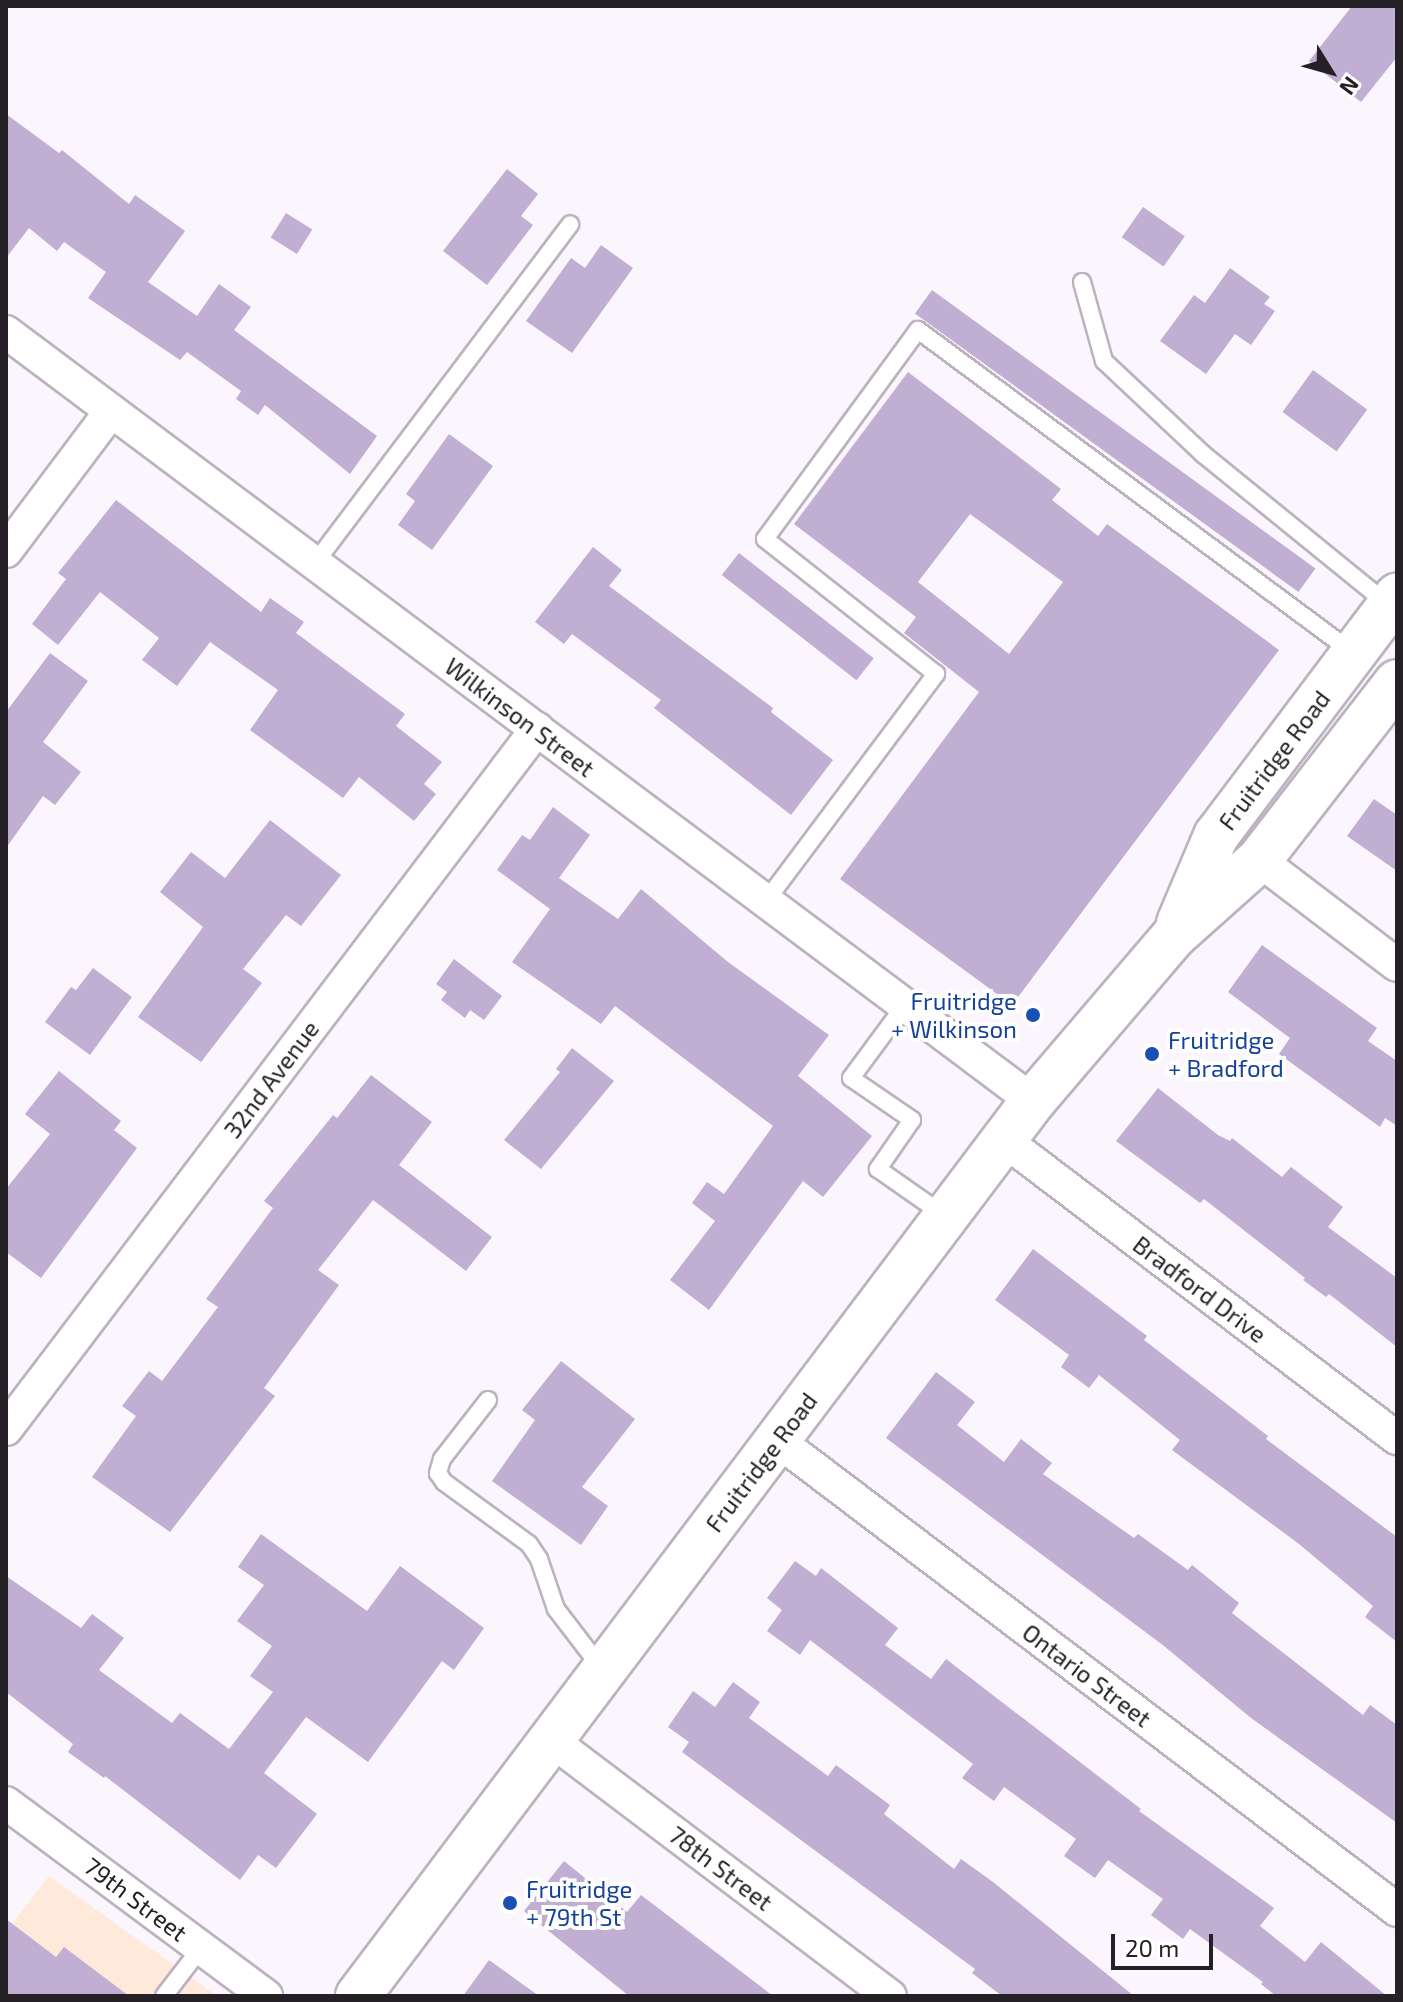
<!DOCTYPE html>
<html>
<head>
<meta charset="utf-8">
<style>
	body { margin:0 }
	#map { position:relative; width:1403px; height:2002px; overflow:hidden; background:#fbf5fe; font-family:"Exo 2",sans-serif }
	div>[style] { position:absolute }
	.commercial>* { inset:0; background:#ffe9db }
	.building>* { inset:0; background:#c0afd2; transform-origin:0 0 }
	.roads { filter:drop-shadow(2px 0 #bcb2c0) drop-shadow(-2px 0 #bcb2c0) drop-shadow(0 2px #bcb2c0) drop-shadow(0 -2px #bcb2c0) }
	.service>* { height:16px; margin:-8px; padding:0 8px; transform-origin:8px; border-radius:8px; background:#fff }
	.minor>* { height:32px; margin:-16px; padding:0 16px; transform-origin:16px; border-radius:16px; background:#fff }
	.secondary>* { height:44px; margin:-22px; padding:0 22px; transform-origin:22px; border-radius:22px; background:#fff }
	.dots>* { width:22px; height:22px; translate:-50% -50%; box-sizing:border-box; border:4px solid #fff; border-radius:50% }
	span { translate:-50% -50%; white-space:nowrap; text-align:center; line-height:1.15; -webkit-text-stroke:8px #fff; paint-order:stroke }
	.street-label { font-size:24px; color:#242025 }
	.transit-label { font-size:24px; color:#164399 }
	.right { translate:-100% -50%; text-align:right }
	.left { translate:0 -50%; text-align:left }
	.frame { position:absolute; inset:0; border:8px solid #242025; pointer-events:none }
	.north { position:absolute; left:1291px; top:32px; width:80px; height:80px; -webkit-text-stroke:6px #fff; paint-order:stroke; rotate:127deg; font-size:22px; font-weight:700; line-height:32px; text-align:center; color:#242025 }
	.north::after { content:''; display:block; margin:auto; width:28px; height:36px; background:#242025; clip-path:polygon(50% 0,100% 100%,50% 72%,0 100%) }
	.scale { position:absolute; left:1111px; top:1934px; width:102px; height:36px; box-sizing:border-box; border:4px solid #242025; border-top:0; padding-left:10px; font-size:24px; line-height:28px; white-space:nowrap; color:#242025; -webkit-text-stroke:6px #fff; paint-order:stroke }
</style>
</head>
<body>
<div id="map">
	<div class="commercial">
		<div style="clip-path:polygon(49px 1876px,217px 1996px,6px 1996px,6px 1932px)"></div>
	</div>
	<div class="building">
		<div style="clip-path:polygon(1352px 6px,1397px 6px,1397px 57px,1361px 102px,1309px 61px)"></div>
		<div style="clip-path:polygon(6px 114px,59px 153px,62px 150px,129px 204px,135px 195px,185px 231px,148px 282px,197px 316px,219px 284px,251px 307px,234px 330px,377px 436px,350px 474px,265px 405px,258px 415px,236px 399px,241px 391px,187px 352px,180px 360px,88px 298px,106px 272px,64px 242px,57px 251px,29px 228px,6px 258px)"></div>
		<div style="clip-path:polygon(507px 169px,538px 194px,521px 216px,533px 225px,487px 285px,443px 251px)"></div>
		<div style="left:1143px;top:207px;width:51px;height:37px;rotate:35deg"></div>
		<div style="left:286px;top:213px;width:31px;height:29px;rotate:32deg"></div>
		<div style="clip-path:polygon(601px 245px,633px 268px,572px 353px,526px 321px,571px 258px,585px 268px)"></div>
		<div style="clip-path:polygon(1230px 268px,1270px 297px,1264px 304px,1275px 311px,1251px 345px,1235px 334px,1206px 374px,1160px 341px,1194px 295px,1205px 303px)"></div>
		<div style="left:932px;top:290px;width:474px;height:29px;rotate:36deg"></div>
		<div style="left:1313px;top:370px;width:67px;height:52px;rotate:36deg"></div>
		<div style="clip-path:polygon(evenodd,908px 372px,1061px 489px,1052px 500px,1098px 536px,1107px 524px,1279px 650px,1012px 1005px,840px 879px,979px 692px,904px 633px,916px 617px,794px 524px,908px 372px,970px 514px,1063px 582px,1009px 654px,918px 582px,970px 514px)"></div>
		<div style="clip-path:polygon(449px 434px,493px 466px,432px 550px,398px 525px,415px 501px,406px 494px)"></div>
		<div style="clip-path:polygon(116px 500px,261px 612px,270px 598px,304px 622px,296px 633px,405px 714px,396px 726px,442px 762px,424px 784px,436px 794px,414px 821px,359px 777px,343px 798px,250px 730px,278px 690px,210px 642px,177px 686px,142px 660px,159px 638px,100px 592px,58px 645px,32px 624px,66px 579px,58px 573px)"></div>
		<div style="clip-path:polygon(593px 547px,622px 570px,609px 586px,773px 708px,771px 712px,833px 760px,791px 815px,654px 708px,661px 700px,572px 634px,564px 644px,535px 622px)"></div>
		<div style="left:739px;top:553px;width:171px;height:28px;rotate:38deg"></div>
		<div style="clip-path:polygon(50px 653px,88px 681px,43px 742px,81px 772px,55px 805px,43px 796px,6px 848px,6px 712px)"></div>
		<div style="clip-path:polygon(1374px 799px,1397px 815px,1397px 871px,1347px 836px)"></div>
		<div style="clip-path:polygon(553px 807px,590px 835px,559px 878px,618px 919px,641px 889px,728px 962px,829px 1035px,798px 1076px,872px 1136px,823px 1197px,803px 1181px,709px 1310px,670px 1280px,715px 1221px,692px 1203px,707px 1182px,724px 1194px,773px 1126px,615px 1006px,601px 1024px,512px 962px,550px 909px,497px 870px,522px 835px,530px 840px)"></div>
		<div style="clip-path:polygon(270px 820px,341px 875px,301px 926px,286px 915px,243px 969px,262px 983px,201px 1062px,138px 1017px,203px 927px,160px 892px,191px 852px,225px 878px)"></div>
		<div style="clip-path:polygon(1262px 945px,1377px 1028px,1368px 1041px,1397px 1061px,1397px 1126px,1385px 1118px,1380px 1127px,1279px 1054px,1290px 1038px,1228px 992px)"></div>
		<div style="clip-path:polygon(454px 959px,502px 996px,484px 1020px,470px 1010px,465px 1018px,441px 1000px,447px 992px,436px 984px)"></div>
		<div style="clip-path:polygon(93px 968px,132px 997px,90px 1055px,45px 1022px,71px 987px,76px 990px)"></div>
		<div style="clip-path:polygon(572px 1048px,614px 1081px,541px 1169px,504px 1140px,560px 1072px,556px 1069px)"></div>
		<div style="clip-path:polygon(59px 1071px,121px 1121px,114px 1130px,137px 1148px,41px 1278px,6px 1252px,6px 1189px,50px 1134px,25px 1114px)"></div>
		<div style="clip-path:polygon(371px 1075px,432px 1122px,399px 1165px,492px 1237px,466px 1271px,373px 1200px,318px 1270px,339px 1285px,264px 1388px,275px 1396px,170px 1532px,92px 1477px,136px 1416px,122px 1406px,149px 1371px,162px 1381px,218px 1307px,206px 1299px,273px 1208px,264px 1201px,333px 1115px,337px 1118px)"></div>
		<div style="clip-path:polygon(1158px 1088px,1218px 1135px,1230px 1141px,1232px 1138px,1282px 1177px,1291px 1167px,1343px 1207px,1328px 1227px,1397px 1278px,1397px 1347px,1329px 1294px,1326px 1297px,1303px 1280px,1305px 1278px,1204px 1199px,1200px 1203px,1116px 1141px)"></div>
		<div style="clip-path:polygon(1033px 1249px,1147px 1336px,1144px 1340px,1268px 1436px,1266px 1439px,1397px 1537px,1397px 1642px,1365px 1617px,1373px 1606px,1299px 1544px,1172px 1450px,1180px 1440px,1099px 1375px,1089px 1388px,1061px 1367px,1069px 1355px,995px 1300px)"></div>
		<div style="clip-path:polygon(561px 1361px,635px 1419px,582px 1487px,608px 1506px,581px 1545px,492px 1481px,535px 1420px,522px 1410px)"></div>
		<div style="clip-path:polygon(936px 1372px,975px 1402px,957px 1425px,1004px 1462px,1021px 1439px,1052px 1463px,1043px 1474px,1134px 1538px,1138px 1534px,1188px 1570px,1192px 1565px,1239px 1603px,1232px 1613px,1363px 1715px,1370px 1705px,1397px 1725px,1397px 1823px,1251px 1718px,1164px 1646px,886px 1438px)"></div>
		<div style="clip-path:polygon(261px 1534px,367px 1611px,400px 1566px,484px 1628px,454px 1670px,442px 1661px,368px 1762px,306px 1717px,264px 1773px,317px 1814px,276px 1868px,258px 1855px,240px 1880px,105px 1776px,104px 1778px,68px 1752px,73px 1744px,6px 1692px,6px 1576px,81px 1628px,92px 1614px,124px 1638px,99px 1670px,172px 1723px,180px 1713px,229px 1749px,273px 1692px,250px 1676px,272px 1646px,237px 1621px,264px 1585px,238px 1567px)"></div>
		<div style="clip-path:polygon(795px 1561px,816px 1576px,821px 1568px,898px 1628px,885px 1645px,931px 1679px,946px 1659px,1141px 1809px,1139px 1811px,1274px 1908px,1260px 1926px,1305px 1962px,1321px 1942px,1387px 1996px,1276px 1996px,1261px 1984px,1263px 1982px,1190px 1929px,1183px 1939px,1151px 1915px,1163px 1899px,1108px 1860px,1095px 1878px,1064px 1856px,1076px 1839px,1004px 1787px,994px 1801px,962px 1778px,973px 1764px,810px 1640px,800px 1655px,767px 1631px,782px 1610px,767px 1598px)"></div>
		<div style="clip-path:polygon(733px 1682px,760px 1702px,749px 1718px,828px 1776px,836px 1765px,890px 1805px,884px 1814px,954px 1869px,961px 1859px,993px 1882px,1134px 1996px,1002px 1996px,972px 1973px,975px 1969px,682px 1752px,689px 1742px,668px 1727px,693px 1691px,715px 1707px)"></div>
		<div style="clip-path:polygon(564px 1861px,627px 1912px,641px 1895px,773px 1996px,629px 1996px,524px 1911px)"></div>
		<div style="clip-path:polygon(6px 1919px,56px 1957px,64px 1947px,129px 1996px,6px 1996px)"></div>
		<div style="clip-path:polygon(489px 1960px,539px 1996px,463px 1996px)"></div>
	</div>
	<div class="roads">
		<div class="service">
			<div style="left:1082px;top:282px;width:82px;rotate:74.4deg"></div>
			<div style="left:1104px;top:361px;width:136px;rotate:43.2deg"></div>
			<div style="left:1203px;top:454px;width:240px;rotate:39.1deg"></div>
			<div style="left:315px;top:563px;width:424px;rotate:-53deg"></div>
			<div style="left:766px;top:901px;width:284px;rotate:-53.2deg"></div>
			<div style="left:936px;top:674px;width:218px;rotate:-141.7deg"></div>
			<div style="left:765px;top:539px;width:259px;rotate:-53.8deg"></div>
			<div style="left:918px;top:330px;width:540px;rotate:36.57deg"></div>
			<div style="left:905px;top:1005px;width:91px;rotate:126.5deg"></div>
			<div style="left:851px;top:1078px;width:74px;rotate:34.5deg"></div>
			<div style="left:912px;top:1120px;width:60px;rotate:124.8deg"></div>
			<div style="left:878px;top:1169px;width:82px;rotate:35deg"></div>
			<div style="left:488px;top:1400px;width:75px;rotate:127.9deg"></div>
			<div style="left:442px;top:1459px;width:15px;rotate:106deg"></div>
			<div style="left:438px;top:1473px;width:11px;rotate:56deg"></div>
			<div style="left:444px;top:1482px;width:105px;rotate:36.1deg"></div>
			<div style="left:529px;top:1544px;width:18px;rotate:56deg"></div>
			<div style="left:539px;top:1559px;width:53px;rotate:71.2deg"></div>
			<div style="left:556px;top:1609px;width:76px;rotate:52.5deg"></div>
			<div style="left:164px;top:1996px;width:61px;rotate:-52.4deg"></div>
		</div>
		<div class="minor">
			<div style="left:6px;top:332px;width:1283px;rotate:36.83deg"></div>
			<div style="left:6px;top:551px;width:175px;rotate:-53.1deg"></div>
			<div style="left:1259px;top:860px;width:173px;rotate:37.3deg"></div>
			<div style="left:1004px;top:1140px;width:493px;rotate:37.2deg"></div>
			<div style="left:6px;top:1429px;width:879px;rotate:-52.82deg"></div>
			<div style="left:777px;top:1440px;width:778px;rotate:37.16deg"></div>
			<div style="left:551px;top:1740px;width:425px;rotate:37.1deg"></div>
			<div style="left:6px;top:1803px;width:324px;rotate:36.6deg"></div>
		</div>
		<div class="secondary">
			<div style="left:1179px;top:923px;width:95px;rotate:-67deg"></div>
			<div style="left:1216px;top:836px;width:301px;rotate:-53deg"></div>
			<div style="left:358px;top:1996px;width:1121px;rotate:-52.98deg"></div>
			<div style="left:1033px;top:1101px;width:217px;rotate:-49.5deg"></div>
			<div style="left:1174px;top:936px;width:114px;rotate:-41.8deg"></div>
			<div style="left:1259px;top:860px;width:225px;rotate:-52.2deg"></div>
		</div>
	</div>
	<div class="dots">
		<div style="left:1033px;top:1015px;background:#1a4fb4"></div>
		<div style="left:1152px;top:1054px;background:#1a4fb4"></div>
		<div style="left:510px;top:1903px;background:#1a4fb4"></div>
	</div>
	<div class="street-label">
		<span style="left:520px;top:717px;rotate:37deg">Wilkinson Street</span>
		<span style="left:1274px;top:760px;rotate:-53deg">Fruitridge Road</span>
		<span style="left:271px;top:1079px;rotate:-53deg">32nd Avenue</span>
		<span style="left:1200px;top:1289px;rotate:37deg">Bradford Drive</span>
		<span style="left:761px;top:1462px;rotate:-53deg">Fruitridge Road</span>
		<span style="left:1087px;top:1675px;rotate:37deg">Ontario Street</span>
		<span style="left:721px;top:1868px;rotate:37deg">78th Street</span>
		<span style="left:136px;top:1899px;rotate:37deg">79th Street</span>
	</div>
	<div class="transit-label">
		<span class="right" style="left:1017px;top:1015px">Fruitridge<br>+ Wilkinson</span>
		<span class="left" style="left:1168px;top:1054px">Fruitridge<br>+ Bradford</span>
		<span class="left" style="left:526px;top:1903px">Fruitridge<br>+ 79th St</span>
	</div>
	<div class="frame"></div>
	<div class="north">N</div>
	<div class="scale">20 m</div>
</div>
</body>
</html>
